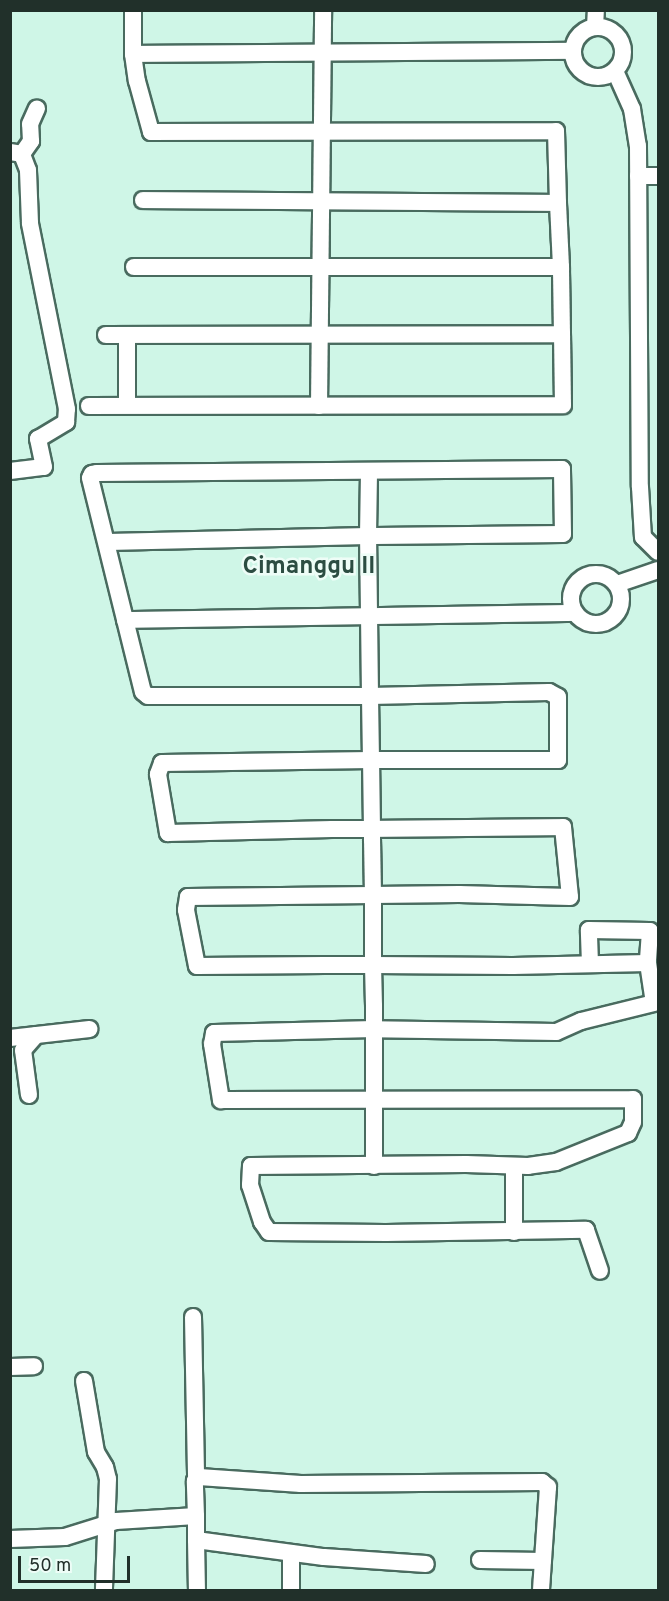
<!DOCTYPE html>
<html>
<head>
<meta charset="utf-8">
<style>
	body { margin:0 }
	#map { position:relative; width:669px; height:1601px; overflow:hidden; background:#cff6e7; font-family:Overpass,sans-serif }
	div>[style] { position:absolute }
	.roads { filter:drop-shadow(2px 0 #496b5f) drop-shadow(-2px 0 #496b5f) drop-shadow(0 2px #496b5f) drop-shadow(0 -2px #496b5f) }
	.minor>* { height:16px; margin:-8px; padding:0 8px; transform-origin:8px; border-radius:8px; background:#fff }
	.minor>.ring { margin:-8px; padding:0; box-sizing:content-box; background:none; border:16px solid #fff; border-radius:50% }
	span { translate:-50% -50%; white-space:nowrap; text-align:center; line-height:1.15; -webkit-text-stroke:5px #eefdf7; paint-order:stroke }
	.quarter-label { font-size:24px; color:#2c4d42; font-weight:700 }
	.frame { position:absolute; inset:0; border:12px solid #21302a; pointer-events:none }
	.scale { position:absolute; left:18px; top:1556px; width:112px; height:27px; box-sizing:border-box; border:3px solid #21302a; border-top:0; padding-left:8px; font-size:18px; line-height:21px; white-space:nowrap; color:#21302a; -webkit-text-stroke:4px #eefdf7; paint-order:stroke }
</style>
</head>
<body>
<div id="map">
	<div class="roads">
		<div class="minor">
			<div style="left:133px;top:10px;width:44px;rotate:90deg"></div>
			<div style="left:133px;top:54px;width:27px;rotate:82deg"></div>
			<div style="left:137px;top:81px;width:53px;rotate:74.6deg"></div>
			<div style="left:151px;top:132px;width:405px;rotate:-0.1deg"></div>
			<div style="left:556px;top:131px;width:72px;rotate:88.4deg"></div>
			<div style="left:558px;top:203px;width:415px;rotate:-179.6deg"></div>
			<div style="left:595px;top:27px;width:17px;rotate:-87deg"></div>
			<div class="ring" style="left:573px;top:27px;width:34px;height:34px"></div>
			<div style="left:133px;top:54px;width:440px;rotate:-0.4deg"></div>
			<div style="left:615px;top:71px;width:42px;rotate:65.9deg"></div>
			<div style="left:632px;top:109px;width:37px;rotate:81deg"></div>
			<div style="left:638px;top:146px;width:341px;rotate:89.7deg"></div>
			<div style="left:640px;top:487px;width:50px;rotate:86.6deg"></div>
			<div style="left:643px;top:537px;width:21px;rotate:45deg"></div>
			<div style="left:10px;top:152px;width:12px;rotate:9deg"></div>
			<div style="left:22px;top:154px;width:16px;rotate:-55deg"></div>
			<div style="left:31px;top:141px;width:17px;rotate:-93deg"></div>
			<div style="left:30px;top:124px;width:17px;rotate:-66deg"></div>
			<div style="left:638px;top:176px;width:20px"></div>
			<div style="left:134px;top:267px;width:427px"></div>
			<div style="left:561px;top:267px;width:64px;rotate:-92.7deg"></div>
			<div style="left:106px;top:335px;width:456px;rotate:-0.1deg"></div>
			<div style="left:562px;top:334px;width:67px;rotate:-90.9deg"></div>
			<div style="left:127px;top:405px;width:70px;rotate:-90deg"></div>
			<div style="left:89px;top:406px;width:474px;rotate:-0.1deg"></div>
			<div style="left:563px;top:405px;width:71px;rotate:-90.8deg"></div>
			<div style="left:319px;top:406px;width:396px;rotate:-89.4deg"></div>
			<div style="left:10px;top:471px;width:34px;rotate:-7deg"></div>
			<div style="left:44px;top:467px;width:29px;rotate:-102deg"></div>
			<div style="left:38px;top:439px;width:33px;rotate:-31deg"></div>
			<div style="left:66px;top:422px;width:13px;rotate:-86deg"></div>
			<div style="left:67px;top:409px;width:190px;rotate:-101.3deg"></div>
			<div style="left:30px;top:223px;width:53px;rotate:-92.2deg"></div>
			<div style="left:28px;top:170px;width:17px;rotate:-111deg"></div>
			<div style="left:108px;top:542px;width:260px;rotate:-1.3deg"></div>
			<div style="left:368px;top:536px;width:6px"></div>
			<div style="left:374px;top:536px;width:189px;rotate:-0.6deg"></div>
			<div style="left:563px;top:534px;width:65px;rotate:-90.9deg"></div>
			<div style="left:562px;top:469px;width:465px;rotate:179.5deg"></div>
			<div style="left:97px;top:473px;width:5px;rotate:169deg"></div>
			<div style="left:92px;top:474px;width:4px;rotate:117deg"></div>
			<div style="left:90px;top:478px;width:220px;rotate:76.1deg"></div>
			<div style="left:143px;top:692px;width:6px;rotate:39deg"></div>
			<div style="left:148px;top:696px;width:222px"></div>
			<div style="left:370px;top:696px;width:160px;rotate:-90.7deg"></div>
			<div style="left:368px;top:536px;width:65px;rotate:-89.1deg"></div>
			<div class="ring" style="left:571px;top:574px;width:34px;height:34px"></div>
			<div style="left:617px;top:584px;width:43px;rotate:-18.9deg"></div>
			<div style="left:125px;top:620px;width:450px;rotate:-0.9deg"></div>
			<div style="left:590px;top:964px;width:34px;rotate:-92deg"></div>
			<div style="left:589px;top:930px;width:61px;rotate:0.9deg"></div>
			<div style="left:650px;top:931px;width:32px;rotate:94deg"></div>
			<div style="left:648px;top:963px;width:40px;rotate:81.5deg"></div>
			<div style="left:654px;top:1003px;width:75px;rotate:166.1deg"></div>
			<div style="left:581px;top:1021px;width:27px;rotate:156deg"></div>
			<div style="left:556px;top:1032px;width:182px;rotate:-179.1deg"></div>
			<div style="left:374px;top:1029px;width:160px;rotate:178.6deg"></div>
			<div style="left:214px;top:1033px;width:11px;rotate:100deg"></div>
			<div style="left:212px;top:1044px;width:57px;rotate:80.9deg"></div>
			<div style="left:221px;top:1100px;width:412px;rotate:-0.1deg"></div>
			<div style="left:633px;top:1099px;width:23px;rotate:90deg"></div>
			<div style="left:633px;top:1122px;width:12px;rotate:114deg"></div>
			<div style="left:628px;top:1133px;width:78px;rotate:158.1deg"></div>
			<div style="left:556px;top:1162px;width:28px;rotate:172deg"></div>
			<div style="left:528px;top:1166px;width:62px;rotate:-178.2deg"></div>
			<div style="left:466px;top:1164px;width:215px;rotate:179.5deg"></div>
			<div style="left:251px;top:1166px;width:19px;rotate:93deg"></div>
			<div style="left:250px;top:1185px;width:39px;rotate:72deg"></div>
			<div style="left:262px;top:1222px;width:12px;rotate:55deg"></div>
			<div style="left:269px;top:1232px;width:117px;rotate:0.5deg"></div>
			<div style="left:386px;top:1233px;width:200px;rotate:-0.9deg"></div>
			<div style="left:586px;top:1230px;width:43px;rotate:71.1deg"></div>
			<div style="left:10px;top:1038px;width:80px;rotate:-6.5deg"></div>
			<div style="left:29px;top:1095px;width:45px;rotate:-97.6deg"></div>
			<div style="left:23px;top:1050px;width:20px;rotate:-49deg"></div>
			<div style="left:374px;top:1166px;width:160px;rotate:-90deg"></div>
			<div style="left:374px;top:1006px;width:41px;rotate:-91.4deg"></div>
			<div style="left:373px;top:965px;width:70px;rotate:-90deg"></div>
			<div style="left:373px;top:895px;width:55px;rotate:-91deg"></div>
			<div style="left:372px;top:840px;width:11px;rotate:-90deg"></div>
			<div style="left:372px;top:829px;width:69px;rotate:-90.8deg"></div>
			<div style="left:371px;top:760px;width:64px;rotate:-90.9deg"></div>
			<div style="left:370px;top:696px;width:179px;rotate:-1.3deg"></div>
			<div style="left:549px;top:692px;width:10px;rotate:29deg"></div>
			<div style="left:558px;top:697px;width:63px;rotate:90deg"></div>
			<div style="left:558px;top:760px;width:187px;rotate:180deg"></div>
			<div style="left:371px;top:760px;width:209px;rotate:179.2deg"></div>
			<div style="left:162px;top:763px;width:12px;rotate:110deg"></div>
			<div style="left:158px;top:774px;width:60px;rotate:80.4deg"></div>
			<div style="left:168px;top:833px;width:164px;rotate:-1.4deg"></div>
			<div style="left:332px;top:829px;width:40px"></div>
			<div style="left:372px;top:829px;width:191px;rotate:-0.6deg"></div>
			<div style="left:563px;top:827px;width:70px;rotate:84.3deg"></div>
			<div style="left:570px;top:897px;width:111px;rotate:-178.5deg"></div>
			<div style="left:459px;top:894px;width:86px;rotate:179.3deg"></div>
			<div style="left:373px;top:895px;width:185px;rotate:179.4deg"></div>
			<div style="left:188px;top:897px;width:13px;rotate:99deg"></div>
			<div style="left:186px;top:910px;width:57px;rotate:78.9deg"></div>
			<div style="left:197px;top:966px;width:128px;rotate:-0.4deg"></div>
			<div style="left:325px;top:965px;width:48px"></div>
			<div style="left:373px;top:965px;width:140px;rotate:0.4deg"></div>
			<div style="left:513px;top:966px;width:135px;rotate:-1.3deg"></div>
			<div style="left:514px;top:1232px;width:66px;rotate:-90deg"></div>
			<div style="left:193px;top:1317px;width:161px;rotate:88.9deg"></div>
			<div style="left:10px;top:1367px;width:24px;rotate:-2deg"></div>
			<div style="left:84px;top:1381px;width:72px;rotate:80.4deg"></div>
			<div style="left:96px;top:1452px;width:17px;rotate:59deg"></div>
			<div style="left:105px;top:1467px;width:12px;rotate:76deg"></div>
			<div style="left:108px;top:1479px;width:111px;rotate:92.1deg"></div>
			<div style="left:196px;top:1516px;width:35px;rotate:-92deg"></div>
			<div style="left:195px;top:1481px;width:6px;rotate:-45deg"></div>
			<div style="left:199px;top:1477px;width:102px;rotate:3.9deg"></div>
			<div style="left:301px;top:1484px;width:241px;rotate:-0.5deg"></div>
			<div style="left:542px;top:1482px;width:8px;rotate:40deg"></div>
			<div style="left:548px;top:1487px;width:103px;rotate:93.9deg"></div>
			<div style="left:10px;top:1539px;width:55px;rotate:-2.1deg"></div>
			<div style="left:65px;top:1537px;width:53px;rotate:-17.4deg"></div>
			<div style="left:116px;top:1521px;width:80px;rotate:-3.6deg"></div>
			<div style="left:196px;top:1516px;width:24px;rotate:90deg"></div>
			<div style="left:196px;top:1540px;width:129px;rotate:7.6deg"></div>
			<div style="left:324px;top:1557px;width:102px;rotate:3.9deg"></div>
			<div style="left:196px;top:1540px;width:50px;rotate:88.9deg"></div>
			<div style="left:480px;top:1560px;width:63px;rotate:0.9deg"></div>
			<div style="left:291px;top:1590px;width:37px;rotate:-90deg"></div>
		</div>
	</div>
	<div class="quarter-label">
		<span style="left:309px;top:568px">Cimanggu II</span>
	</div>
	<div class="frame"></div>
	<div class="scale">50 m</div>
</div>
</body>
</html>
